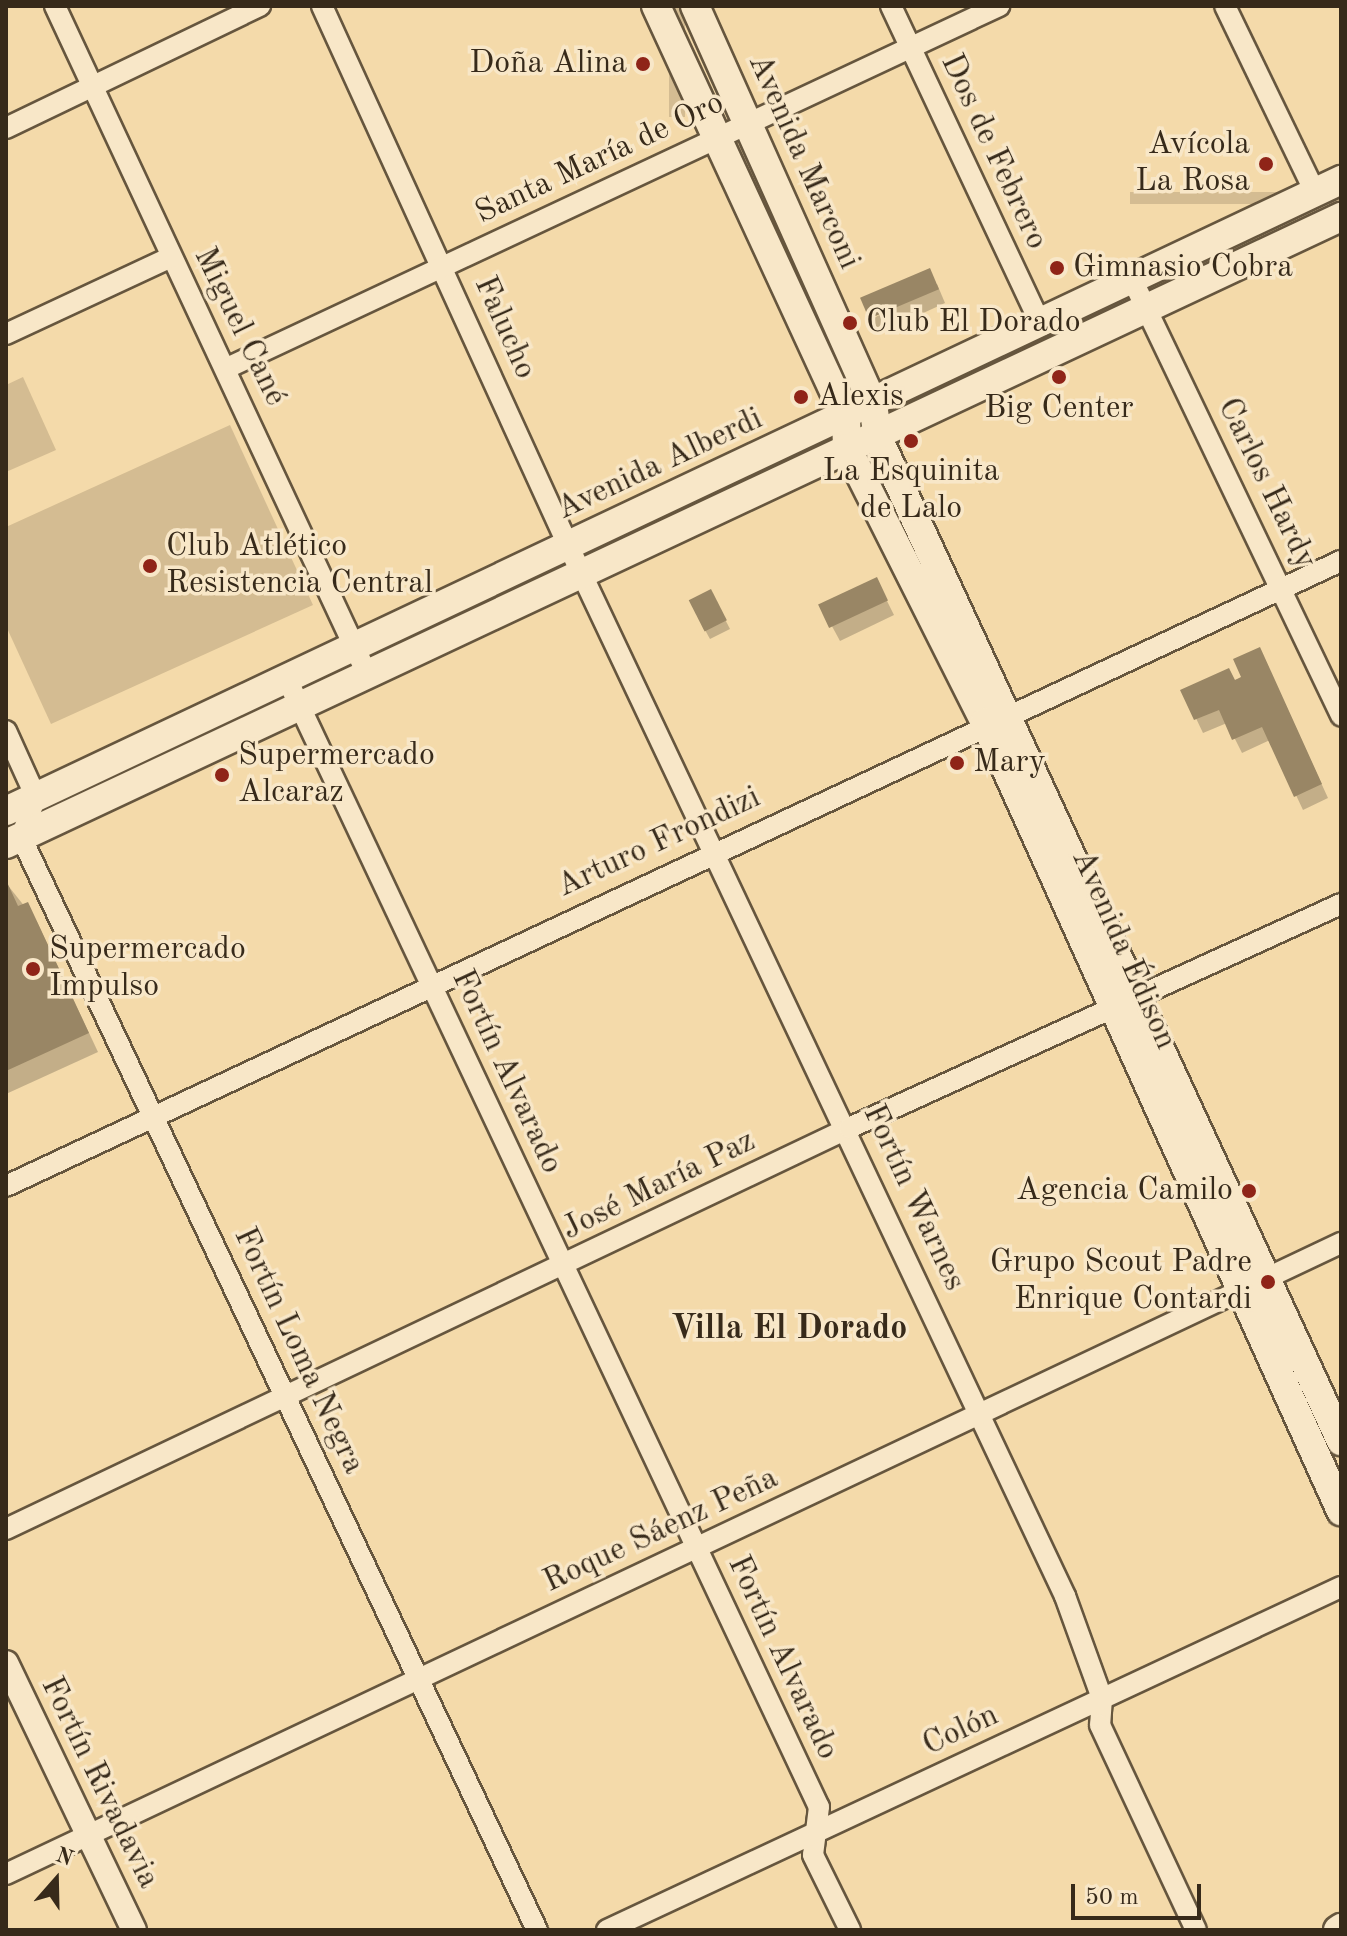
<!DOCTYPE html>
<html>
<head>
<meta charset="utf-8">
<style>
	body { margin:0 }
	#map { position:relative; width:1347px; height:1936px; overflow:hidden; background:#f4daaa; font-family:"Old Standard TT",serif }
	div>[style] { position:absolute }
	.green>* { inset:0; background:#d4bc92; transform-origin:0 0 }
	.shadow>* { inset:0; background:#0003 }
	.building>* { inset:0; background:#998665; transform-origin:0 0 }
	.roads { filter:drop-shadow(2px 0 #66563e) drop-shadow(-2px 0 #66563e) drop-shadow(0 2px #66563e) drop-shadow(0 -2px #66563e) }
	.minor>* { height:20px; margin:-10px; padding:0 10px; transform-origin:10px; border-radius:10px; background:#f8e7c8 }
	.tertiary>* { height:24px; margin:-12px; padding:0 12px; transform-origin:12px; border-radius:12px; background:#f8e7c8 }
	.secondary>* { height:28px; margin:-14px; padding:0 14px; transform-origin:14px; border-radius:14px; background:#f8e7c8 }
	.dots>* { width:22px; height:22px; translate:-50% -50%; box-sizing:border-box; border:4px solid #f8e7c8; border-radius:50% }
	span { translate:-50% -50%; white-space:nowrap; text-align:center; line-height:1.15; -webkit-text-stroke:7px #f8e7c8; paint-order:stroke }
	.poi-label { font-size:32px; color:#372a1a }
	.right { translate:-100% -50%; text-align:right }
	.left { translate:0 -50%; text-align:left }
	.street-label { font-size:32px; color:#372a1a }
	.neighbourhood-label { font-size:34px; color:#372a1a; font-weight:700 }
	.frame { position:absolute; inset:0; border:8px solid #372a1a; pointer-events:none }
	.north { position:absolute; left:16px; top:1840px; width:80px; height:80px; -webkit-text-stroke:6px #f8e7c8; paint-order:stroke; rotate:20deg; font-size:22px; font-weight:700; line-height:32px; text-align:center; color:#372a1a }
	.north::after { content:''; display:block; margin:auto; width:28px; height:36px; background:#372a1a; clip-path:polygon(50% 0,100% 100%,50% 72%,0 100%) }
	.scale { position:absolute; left:1071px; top:1884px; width:130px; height:36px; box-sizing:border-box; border:4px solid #372a1a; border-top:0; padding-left:10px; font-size:24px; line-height:28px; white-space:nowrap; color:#372a1a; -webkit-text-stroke:6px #f8e7c8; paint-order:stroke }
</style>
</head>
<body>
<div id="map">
	<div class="green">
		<div style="left:669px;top:6px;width:16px;height:111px"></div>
		<div style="left:747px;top:141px;width:275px;height:12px;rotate:66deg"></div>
		<div style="left:1341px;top:192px;width:12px;height:211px;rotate:90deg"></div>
		<div style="left:1109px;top:302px;width:13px;height:246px;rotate:67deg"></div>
		<div style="clip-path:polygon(23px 377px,56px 450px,6px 472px,6px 385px)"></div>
		<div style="clip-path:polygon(230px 425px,313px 605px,51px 724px,6px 626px,6px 527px)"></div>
		<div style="left:825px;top:435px;width:11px;height:252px;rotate:63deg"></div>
		<div style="left:551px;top:563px;width:12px;height:185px;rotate:66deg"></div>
		<div style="left:269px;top:697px;width:13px;height:223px;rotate:61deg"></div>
	</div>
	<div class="shadow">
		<div style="clip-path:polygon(937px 284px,945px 303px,880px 333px,872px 319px)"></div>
		<div style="clip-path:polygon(883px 593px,894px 615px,840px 641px,821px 606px)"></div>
		<div style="clip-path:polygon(715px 600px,730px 629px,710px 639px,705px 630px)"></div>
		<div style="clip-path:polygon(1260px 649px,1328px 798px,1303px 810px,1270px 740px,1242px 753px,1227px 723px,1203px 733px,1183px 691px,1244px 678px)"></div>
		<div style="clip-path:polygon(6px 883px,37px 922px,98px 1052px,6px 1094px)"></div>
	</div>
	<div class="building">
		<div style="left:930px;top:268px;width:23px;height:76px;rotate:67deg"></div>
		<div style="left:877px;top:577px;width:26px;height:65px;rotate:65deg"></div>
		<div style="left:711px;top:589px;width:35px;height:25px;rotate:63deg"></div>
		<div style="clip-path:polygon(1260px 647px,1322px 784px,1294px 797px,1262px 727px,1232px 740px,1219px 710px,1194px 720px,1180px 690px,1229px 668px,1235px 680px,1241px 677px,1233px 659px)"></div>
		<div style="clip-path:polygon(6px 880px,18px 906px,28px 902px,89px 1033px,6px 1071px)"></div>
	</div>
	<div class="roads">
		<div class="minor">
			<div style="left:55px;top:6px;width:737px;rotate:64.96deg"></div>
			<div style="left:322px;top:6px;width:592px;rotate:65.47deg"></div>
			<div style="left:568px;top:545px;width:1163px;rotate:64.69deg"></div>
			<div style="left:1065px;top:1596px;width:109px;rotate:70.1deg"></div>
			<div style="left:1102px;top:1698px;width:27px;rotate:94deg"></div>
			<div style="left:1100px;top:1725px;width:226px;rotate:64.9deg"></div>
			<div style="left:891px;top:6px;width:350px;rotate:64.8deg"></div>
			<div style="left:1225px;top:6px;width:207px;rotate:64.2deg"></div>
			<div style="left:6px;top:128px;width:282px;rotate:-25.7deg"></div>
			<div style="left:1133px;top:281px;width:482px;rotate:64.4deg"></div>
			<div style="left:6px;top:334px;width:182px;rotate:-25deg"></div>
			<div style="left:227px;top:368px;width:853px;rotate:-25.12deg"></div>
			<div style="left:286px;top:677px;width:1249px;rotate:64.75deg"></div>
			<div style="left:819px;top:1807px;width:48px;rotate:97.1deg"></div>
			<div style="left:813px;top:1855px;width:84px;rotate:63.7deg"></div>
			<div style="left:6px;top:731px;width:72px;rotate:65.6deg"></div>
			<div style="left:36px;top:797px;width:43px;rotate:110.6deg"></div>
			<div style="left:21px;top:837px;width:1209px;rotate:64.73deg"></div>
			<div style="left:6px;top:1186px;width:1474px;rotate:-25.09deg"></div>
			<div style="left:6px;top:1529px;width:934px;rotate:-25.44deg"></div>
			<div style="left:849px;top:1128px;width:541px;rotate:-24.48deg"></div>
			<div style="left:6px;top:1874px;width:1477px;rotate:-25.3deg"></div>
			<div style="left:607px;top:1930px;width:810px;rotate:-25.05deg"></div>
		</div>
		<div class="tertiary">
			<div style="left:6px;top:1663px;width:296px;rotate:64.4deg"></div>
		</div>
		<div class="secondary">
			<div style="left:656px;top:6px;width:454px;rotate:65.2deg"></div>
			<div style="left:846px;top:418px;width:30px;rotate:88deg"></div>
			<div style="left:847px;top:448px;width:307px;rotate:63.3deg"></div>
			<div style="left:985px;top:722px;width:866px;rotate:65.71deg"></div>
			<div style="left:695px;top:6px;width:436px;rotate:65.9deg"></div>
			<div style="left:873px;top:404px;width:34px;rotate:82deg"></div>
			<div style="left:878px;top:438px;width:1105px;rotate:65.22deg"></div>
			<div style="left:6px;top:811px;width:1477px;rotate:-25.3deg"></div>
			<div style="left:6px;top:844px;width:1475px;rotate:-25.16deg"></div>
			<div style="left:1338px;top:1930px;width:4px;rotate:-34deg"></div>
		</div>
	</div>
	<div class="dots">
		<div style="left:643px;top:64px;background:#8f2418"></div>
		<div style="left:1266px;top:164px;background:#8f2418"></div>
		<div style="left:1057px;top:268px;background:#8f2418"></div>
		<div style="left:850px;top:323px;background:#8f2418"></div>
		<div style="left:1059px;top:377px;background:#8f2418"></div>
		<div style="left:801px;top:397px;background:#8f2418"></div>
		<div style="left:911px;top:441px;background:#8f2418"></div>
		<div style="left:150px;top:566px;background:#8f2418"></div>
		<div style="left:957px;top:763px;background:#8f2418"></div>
		<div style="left:222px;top:775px;background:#8f2418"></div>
		<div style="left:33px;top:969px;background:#8f2418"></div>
		<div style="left:1249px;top:1191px;background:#8f2418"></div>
		<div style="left:1268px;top:1282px;background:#8f2418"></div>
	</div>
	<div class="poi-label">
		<span class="right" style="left:627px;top:64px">Doña Alina</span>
		<span class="right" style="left:1250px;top:164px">Avícola<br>La Rosa</span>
		<span class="left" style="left:1073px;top:268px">Gimnasio Cobra</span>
		<span class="left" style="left:866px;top:323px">Club El Dorado</span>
		<span class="left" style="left:817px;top:397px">Alexis</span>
		<span style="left:1059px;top:409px">Big Center</span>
		<span style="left:911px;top:491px">La Esquinita<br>de Lalo</span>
		<span class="left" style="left:166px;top:566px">Club Atlético<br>Resistencia Central</span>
		<span class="left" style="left:238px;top:775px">Supermercado<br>Alcaraz</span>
		<span class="left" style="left:973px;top:763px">Mary</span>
		<span class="left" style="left:49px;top:969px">Supermercado<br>Impulso</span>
		<span class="right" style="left:1233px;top:1191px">Agencia Camilo</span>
		<span class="right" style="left:1252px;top:1282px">Grupo Scout Padre<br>Enrique Contardi</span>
	</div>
	<div class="street-label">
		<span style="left:993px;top:152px;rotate:65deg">Dos de Febrero</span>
		<span style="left:600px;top:159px;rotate:-25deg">Santa María de Oro</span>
		<span style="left:803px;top:162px;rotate:66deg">Avenida Marconi</span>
		<span style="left:239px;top:327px;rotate:64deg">Miguel Cané</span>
		<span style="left:504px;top:328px;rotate:66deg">Falucho</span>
		<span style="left:660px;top:465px;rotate:-25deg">Avenida Alberdi</span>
		<span style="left:1266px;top:484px;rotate:64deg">Carlos Hardy</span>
		<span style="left:659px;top:843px;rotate:-25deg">Arturo Frondizi</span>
		<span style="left:1123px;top:950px;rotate:66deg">Avenida Édison</span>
		<span style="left:506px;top:1072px;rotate:65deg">Fortín Alvarado</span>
		<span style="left:659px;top:1186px;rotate:-26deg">José María Paz</span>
		<span style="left:913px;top:1198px;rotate:65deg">Fortín Warnes</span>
		<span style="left:298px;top:1351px;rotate:65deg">Fortín Loma Negra</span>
		<span style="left:661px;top:1531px;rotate:-25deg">Roque Sáenz Peña</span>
		<span style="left:782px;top:1658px;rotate:65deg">Fortín Alvarado</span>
		<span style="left:961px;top:1731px;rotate:-25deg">Colón</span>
		<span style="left:99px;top:1783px;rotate:64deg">Fortín Rivadavia</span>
	</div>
	<div class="neighbourhood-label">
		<span style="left:789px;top:1330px">Villa El Dorado</span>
	</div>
	<div class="frame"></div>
	<div class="north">N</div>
	<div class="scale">50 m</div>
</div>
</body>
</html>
